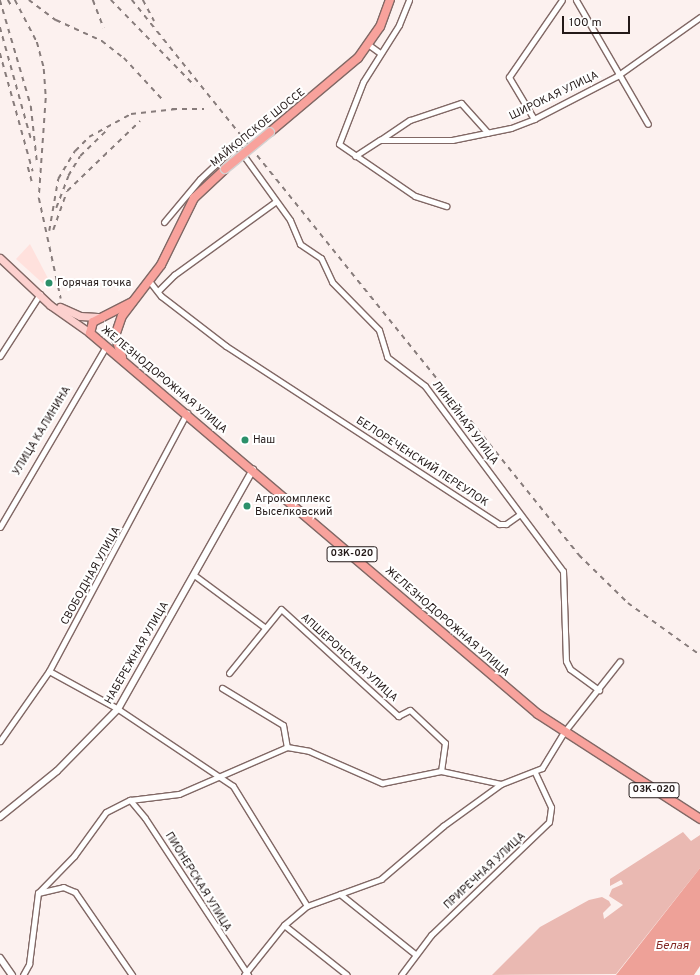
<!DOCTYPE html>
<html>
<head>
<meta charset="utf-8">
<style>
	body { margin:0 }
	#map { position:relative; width:700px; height:975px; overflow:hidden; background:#fcf1ef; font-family:Overpass,sans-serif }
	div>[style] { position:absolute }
	.built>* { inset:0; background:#ffe1dd }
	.green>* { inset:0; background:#eab9b2 }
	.water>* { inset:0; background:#eea198 }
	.roads { filter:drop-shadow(1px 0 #816865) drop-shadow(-1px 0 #816865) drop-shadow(0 1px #816865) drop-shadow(0 -1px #816865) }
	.minor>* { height:5px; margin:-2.5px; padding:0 2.5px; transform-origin:2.5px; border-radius:2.5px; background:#fff }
	.tertiary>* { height:6px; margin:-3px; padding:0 3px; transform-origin:3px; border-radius:3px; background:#fff }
	.secondary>* { height:7px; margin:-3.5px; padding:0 3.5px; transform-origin:3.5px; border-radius:3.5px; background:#fcd0ce }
	.primary>* { height:8px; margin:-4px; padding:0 4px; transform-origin:4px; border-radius:4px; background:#f8a29c }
	.rail>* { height:1.5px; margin-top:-0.75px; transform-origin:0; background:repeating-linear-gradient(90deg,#877c7b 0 5px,transparent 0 10px) }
	.bridges { filter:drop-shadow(1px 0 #d3d1d1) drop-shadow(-1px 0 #d3d1d1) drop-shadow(0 1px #d3d1d1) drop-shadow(0 -1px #d3d1d1) }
	.primary-bridge>* { height:8px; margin:-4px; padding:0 4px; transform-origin:4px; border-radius:4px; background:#f8a29c }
	.dots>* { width:11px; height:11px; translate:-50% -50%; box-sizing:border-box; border:2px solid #fff; border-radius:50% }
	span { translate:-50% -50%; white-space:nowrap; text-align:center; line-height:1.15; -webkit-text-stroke:4px #fff; paint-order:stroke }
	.shield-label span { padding:1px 3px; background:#fff; border:1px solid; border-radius:3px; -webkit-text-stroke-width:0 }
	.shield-label { font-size:10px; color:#231918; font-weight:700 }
	.street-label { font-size:11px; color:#231918 }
	.poi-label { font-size:11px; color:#231918 }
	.left { translate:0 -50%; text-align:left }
	.water-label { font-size:12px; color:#832a26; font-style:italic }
	.scale { position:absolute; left:562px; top:16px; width:68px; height:18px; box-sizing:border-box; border:2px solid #231918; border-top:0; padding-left:5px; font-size:12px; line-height:14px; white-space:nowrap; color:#231918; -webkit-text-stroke:3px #fff; paint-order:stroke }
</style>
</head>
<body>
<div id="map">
	<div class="built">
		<div style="clip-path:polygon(30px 244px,52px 286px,49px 289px,16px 259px)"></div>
	</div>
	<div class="green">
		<div style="clip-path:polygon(683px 832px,691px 841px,700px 835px,700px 868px,616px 974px,492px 975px,540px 927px,589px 900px,602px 897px,609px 901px,611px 905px,603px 913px,604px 919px,623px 905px,609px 896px,612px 889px,623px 884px,621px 880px,610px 886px,610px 879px)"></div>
	</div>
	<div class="water">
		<div style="clip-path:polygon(700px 868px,700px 966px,694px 975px,616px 975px)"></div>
	</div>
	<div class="roads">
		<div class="minor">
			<div style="left:409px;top:0;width:27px;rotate:112deg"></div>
			<div style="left:399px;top:25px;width:67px;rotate:122.3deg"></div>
			<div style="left:363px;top:82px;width:66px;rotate:111.2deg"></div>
			<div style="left:339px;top:144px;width:92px;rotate:34.4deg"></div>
			<div style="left:415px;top:196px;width:33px;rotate:18deg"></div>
			<div style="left:576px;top:0;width:143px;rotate:59.9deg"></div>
			<div style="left:369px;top:45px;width:14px;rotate:36deg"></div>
			<div style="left:534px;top:119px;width:49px;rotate:-120.8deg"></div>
			<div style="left:509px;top:77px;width:93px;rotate:-55.5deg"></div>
			<div style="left:380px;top:140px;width:36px;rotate:-34deg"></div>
			<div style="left:410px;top:120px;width:54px;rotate:-18.4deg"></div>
			<div style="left:461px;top:103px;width:40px;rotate:48deg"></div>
			<div style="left:355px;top:156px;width:30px;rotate:-33deg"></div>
			<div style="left:380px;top:140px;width:72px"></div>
			<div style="left:452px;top:140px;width:60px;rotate:-11.5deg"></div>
			<div style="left:511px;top:128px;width:25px;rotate:-21deg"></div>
			<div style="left:534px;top:119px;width:93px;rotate:-27.4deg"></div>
			<div style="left:617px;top:76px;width:102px;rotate:-35.4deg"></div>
			<div style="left:164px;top:222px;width:56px;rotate:-50.1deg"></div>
			<div style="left:200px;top:179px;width:50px;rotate:-43.4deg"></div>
			<div style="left:236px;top:145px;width:92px;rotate:54.2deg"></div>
			<div style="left:290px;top:220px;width:26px;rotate:67deg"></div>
			<div style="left:300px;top:244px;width:25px;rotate:34deg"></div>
			<div style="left:321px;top:258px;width:26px;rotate:65deg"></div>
			<div style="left:332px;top:282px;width:67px;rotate:45.6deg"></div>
			<div style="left:379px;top:330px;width:28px;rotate:73deg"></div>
			<div style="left:387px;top:357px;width:48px;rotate:37.3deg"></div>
			<div style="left:425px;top:386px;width:231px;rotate:53.3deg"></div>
			<div style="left:563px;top:571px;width:90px;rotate:88.1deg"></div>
			<div style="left:566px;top:661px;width:9px;rotate:63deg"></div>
			<div style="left:570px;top:669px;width:36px;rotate:36deg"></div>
			<div style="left:150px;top:282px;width:18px;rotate:52deg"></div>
			<div style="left:161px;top:296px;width:82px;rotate:37.6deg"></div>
			<div style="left:226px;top:346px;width:326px;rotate:33.1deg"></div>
			<div style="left:499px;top:524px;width:7px"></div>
			<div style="left:506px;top:524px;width:16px;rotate:-35deg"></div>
			<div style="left:158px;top:291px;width:23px;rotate:-45deg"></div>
			<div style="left:174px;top:275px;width:125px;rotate:-35.9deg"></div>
			<div style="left:0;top:356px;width:74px;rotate:-57.2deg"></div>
			<div style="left:0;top:527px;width:210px;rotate:-59.6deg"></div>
			<div style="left:194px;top:575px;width:87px;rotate:36.6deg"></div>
			<div style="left:49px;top:671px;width:79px;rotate:28.8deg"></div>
			<div style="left:118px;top:709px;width:138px;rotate:33.8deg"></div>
			<div style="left:233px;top:786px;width:141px;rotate:58.3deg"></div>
			<div style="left:229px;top:673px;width:82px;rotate:-50.9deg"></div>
			<div style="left:281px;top:609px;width:159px;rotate:42.4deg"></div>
			<div style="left:398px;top:716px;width:13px;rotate:-27deg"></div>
			<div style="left:410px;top:710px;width:48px;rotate:43.3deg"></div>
			<div style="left:445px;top:743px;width:28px;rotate:98deg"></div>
			<div style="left:222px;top:688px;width:71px;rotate:31.2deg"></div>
			<div style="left:283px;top:725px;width:22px;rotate:80deg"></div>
			<div style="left:0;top:741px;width:85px;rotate:-55deg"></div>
			<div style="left:49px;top:671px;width:293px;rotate:-61.9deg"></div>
			<div style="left:130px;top:800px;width:23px;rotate:50deg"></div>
			<div style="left:145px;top:818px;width:188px;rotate:56.7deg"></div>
			<div style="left:38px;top:893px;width:26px;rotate:-13deg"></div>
			<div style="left:63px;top:887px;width:13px;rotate:23deg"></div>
			<div style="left:75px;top:892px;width:101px;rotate:55.5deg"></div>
			<div style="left:340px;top:894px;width:96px;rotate:38.7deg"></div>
			<div style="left:284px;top:925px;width:80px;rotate:38.4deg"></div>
			<div style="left:23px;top:975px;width:13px;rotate:-61deg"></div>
			<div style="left:29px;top:964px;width:72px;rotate:-82.8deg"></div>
			<div style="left:38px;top:893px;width:52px;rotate:-45.8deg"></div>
			<div style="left:74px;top:856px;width:54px;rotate:-54deg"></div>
			<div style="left:106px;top:812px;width:27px;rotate:-27deg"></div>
			<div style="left:130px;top:800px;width:49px;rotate:-7deg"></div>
			<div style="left:179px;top:794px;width:118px;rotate:-23.5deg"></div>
			<div style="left:287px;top:747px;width:22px;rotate:10deg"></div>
			<div style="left:309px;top:751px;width:80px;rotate:23.7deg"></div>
			<div style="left:382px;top:783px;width:60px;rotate:-11.5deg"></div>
			<div style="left:441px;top:771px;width:61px;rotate:12.2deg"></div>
			<div style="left:244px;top:975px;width:64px;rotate:-51.3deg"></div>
			<div style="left:284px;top:925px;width:30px;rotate:-40deg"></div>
			<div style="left:307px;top:906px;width:79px;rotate:-20deg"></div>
			<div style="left:381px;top:879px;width:82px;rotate:-40.5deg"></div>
			<div style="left:443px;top:826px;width:72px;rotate:-35.9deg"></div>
			<div style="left:501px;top:784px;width:44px;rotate:-21.3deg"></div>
			<div style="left:542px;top:768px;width:42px;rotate:-58.6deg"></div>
			<div style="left:564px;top:732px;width:90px;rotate:-51.7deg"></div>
			<div style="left:401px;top:975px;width:50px;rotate:-53.1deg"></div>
			<div style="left:431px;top:935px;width:163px;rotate:-43.8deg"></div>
			<div style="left:549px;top:822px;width:15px;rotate:-82deg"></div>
			<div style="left:551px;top:807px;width:38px;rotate:-115deg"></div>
		</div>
		<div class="tertiary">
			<div style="left:0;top:817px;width:73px;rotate:-38.9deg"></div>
			<div style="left:57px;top:771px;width:87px;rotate:-45.5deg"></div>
			<div style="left:118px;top:709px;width:275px;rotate:-60.6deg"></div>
			<div style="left:0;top:958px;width:21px;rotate:55deg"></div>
		</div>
		<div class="secondary">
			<div style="left:0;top:258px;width:69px;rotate:43.2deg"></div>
			<div style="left:50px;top:305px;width:49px;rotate:35deg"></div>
			<div style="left:60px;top:307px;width:22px;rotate:24deg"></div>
			<div style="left:80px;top:316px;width:22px;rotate:3deg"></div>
		</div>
		<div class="primary">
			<div style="left:270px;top:132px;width:115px;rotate:-40.1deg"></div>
			<div style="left:358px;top:58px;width:38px;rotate:-55deg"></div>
			<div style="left:380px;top:27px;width:29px;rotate:-70deg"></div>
			<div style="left:132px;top:302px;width:44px;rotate:152.9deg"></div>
			<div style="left:93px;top:322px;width:11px;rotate:105deg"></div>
			<div style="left:90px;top:333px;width:588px;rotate:40.38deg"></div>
			<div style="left:538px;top:714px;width:193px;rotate:32.9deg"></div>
			<div style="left:122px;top:357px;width:22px;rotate:-108deg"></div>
			<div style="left:115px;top:336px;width:21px;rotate:-71deg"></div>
			<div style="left:122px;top:316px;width:64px;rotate:-52.6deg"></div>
			<div style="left:161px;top:265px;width:75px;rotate:-63.8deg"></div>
			<div style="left:194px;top:198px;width:42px;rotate:-43.1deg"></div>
		</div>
	</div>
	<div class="rail">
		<div style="left:0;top:0;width:110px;rotate:73.7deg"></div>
		<div style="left:31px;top:106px;width:55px;rotate:83.8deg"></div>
		<div style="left:8px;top:0;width:6px;rotate:59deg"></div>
		<div style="left:15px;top:0;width:47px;rotate:62.4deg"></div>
		<div style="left:37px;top:42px;width:28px;rotate:75deg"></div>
		<div style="left:44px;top:69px;width:29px;rotate:86deg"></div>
		<div style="left:46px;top:98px;width:100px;rotate:94deg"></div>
		<div style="left:39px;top:198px;width:103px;rotate:77.7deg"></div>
		<div style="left:29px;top:0;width:34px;rotate:37deg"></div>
		<div style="left:56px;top:20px;width:51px;rotate:24.5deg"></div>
		<div style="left:102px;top:41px;width:28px;rotate:38deg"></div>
		<div style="left:124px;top:58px;width:56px;rotate:47.2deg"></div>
		<div style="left:93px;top:0;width:30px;rotate:69deg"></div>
		<div style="left:111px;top:0;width:120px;rotate:45.7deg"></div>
		<div style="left:132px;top:0;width:713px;rotate:51.15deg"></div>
		<div style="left:579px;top:555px;width:69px;rotate:44.4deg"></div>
		<div style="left:628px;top:603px;width:89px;rotate:35.8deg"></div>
		<div style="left:143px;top:0;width:24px;rotate:62deg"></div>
		<div style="left:0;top:27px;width:116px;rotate:74.5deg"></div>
		<div style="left:0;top:53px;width:123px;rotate:74.5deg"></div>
		<div style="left:172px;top:109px;width:32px"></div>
		<div style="left:28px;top:167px;width:16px;rotate:75deg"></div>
		<div style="left:56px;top:208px;width:34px;rotate:-69deg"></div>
		<div style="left:68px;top:176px;width:23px;rotate:-59deg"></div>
		<div style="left:80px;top:156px;width:35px;rotate:-44deg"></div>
		<div style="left:53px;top:230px;width:41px;rotate:-70.3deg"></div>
		<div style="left:67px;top:191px;width:101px;rotate:-43.8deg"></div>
		<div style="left:49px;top:231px;width:53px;rotate:-80.2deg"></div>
		<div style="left:58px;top:179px;width:33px;rotate:-59deg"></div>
		<div style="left:75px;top:151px;width:20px;rotate:-45deg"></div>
		<div style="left:89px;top:137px;width:48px;rotate:-28.7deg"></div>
		<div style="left:131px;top:114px;width:46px;rotate:-6.2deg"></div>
	</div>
	<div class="bridges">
		<div class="primary-bridge">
			<div style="left:225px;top:169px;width:58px;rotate:-39.4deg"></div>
		</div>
	</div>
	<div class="dots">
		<div style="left:49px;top:283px;background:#2c906a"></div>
		<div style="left:245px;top:440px;background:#2c906a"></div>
		<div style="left:247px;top:506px;background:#2c906a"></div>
	</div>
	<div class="shield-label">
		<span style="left:352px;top:554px">03К-020</span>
		<span style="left:654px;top:790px">03К-020</span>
	</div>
	<div class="street-label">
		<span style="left:554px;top:96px;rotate:-26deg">ШИРОКАЯ УЛИЦА</span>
		<span style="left:258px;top:128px;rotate:-39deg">МАЙКОПСКОЕ ШОССЕ</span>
		<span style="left:164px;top:380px;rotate:40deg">ЖЕЛЕЗНОДОРОЖНАЯ УЛИЦА</span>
		<span style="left:465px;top:423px;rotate:53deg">ЛИНЕЙНАЯ УЛИЦА</span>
		<span style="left:42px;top:431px;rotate:-59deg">УЛИЦА КАЛИНИНА</span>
		<span style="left:422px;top:462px;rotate:33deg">БЕЛОРЕЧЕНСКИЙ ПЕРЕУЛОК</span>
		<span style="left:91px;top:576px;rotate:-61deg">СВОБОДНАЯ УЛИЦА</span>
		<span style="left:447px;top:622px;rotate:41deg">ЖЕЛЕЗНОДОРОЖНАЯ УЛИЦА</span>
		<span style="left:137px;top:653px;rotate:-60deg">НАБЕРЕЖНАЯ УЛИЦА</span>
		<span style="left:349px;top:658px;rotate:42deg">АПШЕРОНСКАЯ УЛИЦА</span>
		<span style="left:485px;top:871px;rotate:-43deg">ПРИРЕЧНАЯ УЛИЦА</span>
		<span style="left:198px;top:882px;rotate:58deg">ПИОНЕРСКАЯ УЛИЦА</span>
	</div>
	<div class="poi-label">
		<span class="left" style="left:57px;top:283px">Горячая точка</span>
		<span class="left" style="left:253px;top:440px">Наш</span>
		<span class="left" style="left:255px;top:506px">Агрокомплекс<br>Выселковский</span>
	</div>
	<div class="water-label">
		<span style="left:672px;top:947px">Белая</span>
	</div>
	<div class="scale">100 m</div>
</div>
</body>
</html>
